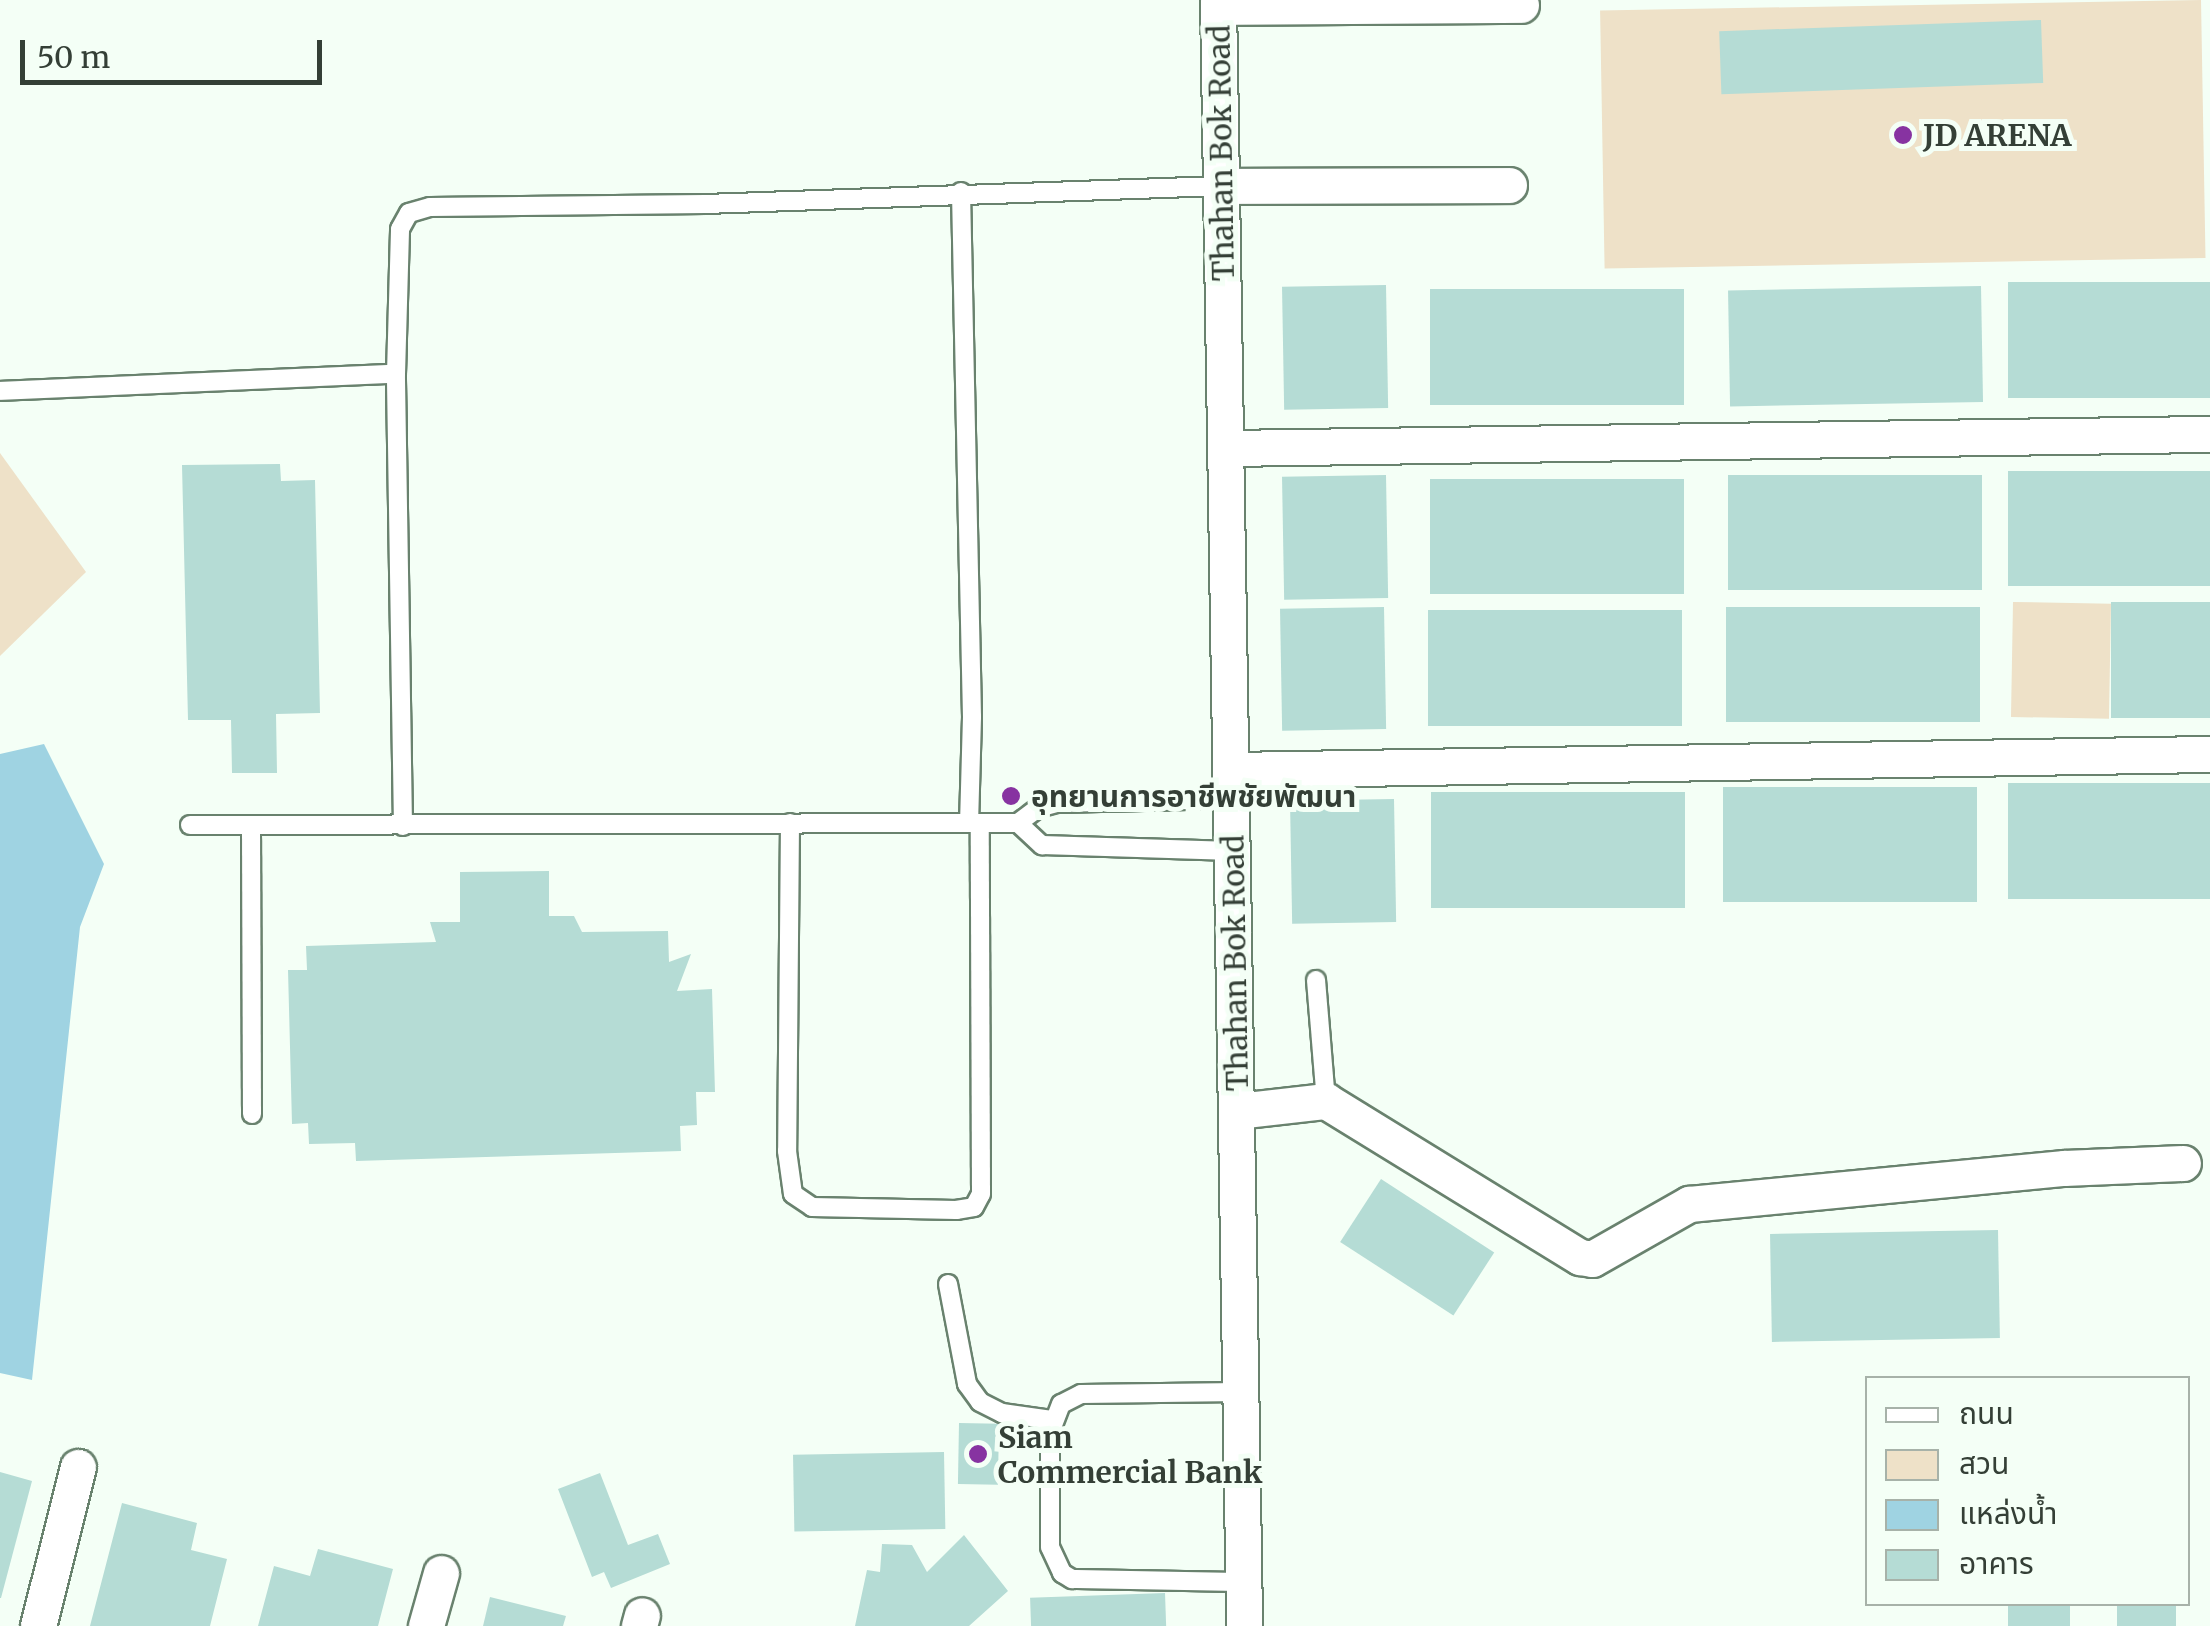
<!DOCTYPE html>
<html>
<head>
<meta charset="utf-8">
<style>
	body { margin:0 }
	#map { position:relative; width:2210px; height:1626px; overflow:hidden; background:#f4fff6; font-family:Merriweather,"Noto Sans Thai",serif }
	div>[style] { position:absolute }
	.green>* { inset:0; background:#eee1c8; transform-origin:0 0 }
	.water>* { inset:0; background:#9fd3e2 }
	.building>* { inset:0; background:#b5dcd5; transform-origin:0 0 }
	.roads { filter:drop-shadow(2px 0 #69826e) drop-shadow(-2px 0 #69826e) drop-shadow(0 2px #69826e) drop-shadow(0 -2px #69826e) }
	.lane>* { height:18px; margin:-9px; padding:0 9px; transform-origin:9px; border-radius:9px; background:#fff }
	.street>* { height:35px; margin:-17.5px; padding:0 17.5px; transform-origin:17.5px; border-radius:17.5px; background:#fff }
	.dots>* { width:28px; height:28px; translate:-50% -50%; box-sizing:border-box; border:5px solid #f4fff6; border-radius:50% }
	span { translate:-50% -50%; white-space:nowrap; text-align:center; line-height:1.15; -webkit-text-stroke:10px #f4fff6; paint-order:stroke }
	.poi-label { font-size:30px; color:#343f36; font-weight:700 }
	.left { translate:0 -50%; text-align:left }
	.street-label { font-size:30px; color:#343f36 }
	.legend { position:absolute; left:1865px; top:1376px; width:325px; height:230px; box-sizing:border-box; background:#f4fff6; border:2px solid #a7b2a9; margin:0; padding:12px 18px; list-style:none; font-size:30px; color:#343f36 }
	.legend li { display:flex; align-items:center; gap:20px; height:50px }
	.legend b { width:50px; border:2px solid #a7b2a9 }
	.scale { position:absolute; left:20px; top:40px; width:302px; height:45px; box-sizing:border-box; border:5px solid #343f36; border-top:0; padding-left:12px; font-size:30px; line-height:35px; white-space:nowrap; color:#343f36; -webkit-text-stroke:8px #f4fff6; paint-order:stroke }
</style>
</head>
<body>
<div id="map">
	<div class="green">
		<div style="left:2201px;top:0;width:258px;height:601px;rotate:89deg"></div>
		<div style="clip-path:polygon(0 453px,86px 572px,0 656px)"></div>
		<div style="left:2013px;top:602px;width:98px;height:115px;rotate:1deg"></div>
	</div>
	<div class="water">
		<div style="clip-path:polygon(44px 744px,104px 864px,80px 927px,32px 1380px,0 1373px,0 754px)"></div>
	</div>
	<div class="building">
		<div style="left:2041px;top:20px;width:63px;height:322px;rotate:88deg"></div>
		<div style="left:2210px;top:282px;width:116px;height:202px;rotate:90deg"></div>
		<div style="left:1386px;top:285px;width:123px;height:104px;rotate:89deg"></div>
		<div style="left:1981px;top:286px;width:116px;height:253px;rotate:89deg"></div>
		<div style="left:1684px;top:289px;width:116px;height:254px;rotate:90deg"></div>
		<div style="clip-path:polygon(280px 464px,281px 481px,315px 480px,320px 713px,276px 714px,277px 773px,232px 773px,231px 720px,188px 720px,182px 465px)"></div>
		<div style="left:2210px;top:471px;width:115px;height:202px;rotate:90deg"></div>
		<div style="left:1386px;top:475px;width:123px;height:104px;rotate:89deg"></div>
		<div style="left:1982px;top:475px;width:115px;height:254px;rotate:90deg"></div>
		<div style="left:1684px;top:479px;width:115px;height:254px;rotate:90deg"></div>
		<div style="left:2210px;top:602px;width:116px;height:99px;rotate:90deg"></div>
		<div style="left:1384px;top:607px;width:122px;height:104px;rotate:89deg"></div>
		<div style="left:1980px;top:607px;width:115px;height:254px;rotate:90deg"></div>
		<div style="left:1682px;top:610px;width:116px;height:254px;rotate:90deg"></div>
		<div style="left:2210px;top:783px;width:116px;height:202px;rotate:90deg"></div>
		<div style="left:1977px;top:787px;width:115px;height:254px;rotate:90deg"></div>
		<div style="left:1685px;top:792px;width:116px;height:254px;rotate:90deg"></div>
		<div style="left:1394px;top:799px;width:123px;height:104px;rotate:89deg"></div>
		<div style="clip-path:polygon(549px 871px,549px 916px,574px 916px,582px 932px,668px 931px,669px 962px,691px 954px,677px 991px,712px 989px,715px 1092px,696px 1092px,697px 1125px,680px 1126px,681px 1151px,356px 1161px,355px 1143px,309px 1144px,308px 1123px,292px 1124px,288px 970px,307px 970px,306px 946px,436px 942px,430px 922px,460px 922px,460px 872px)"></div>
		<div style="left:1381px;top:1179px;width:135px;height:75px;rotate:33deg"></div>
		<div style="left:1998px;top:1230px;width:108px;height:228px;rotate:89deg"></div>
		<div style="left:959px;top:1423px;width:40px;height:61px;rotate:1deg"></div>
		<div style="left:944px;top:1452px;width:77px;height:151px;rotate:89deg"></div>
		<div style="clip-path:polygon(0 1472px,32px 1481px,1px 1598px,0 1598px)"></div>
		<div style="clip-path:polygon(600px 1473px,628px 1545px,658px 1534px,670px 1564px,611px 1588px,604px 1572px,592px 1577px,558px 1489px)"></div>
		<div style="clip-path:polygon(122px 1503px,197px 1523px,191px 1550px,227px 1559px,210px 1626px,90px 1626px)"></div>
		<div style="clip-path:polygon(964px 1535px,1008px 1591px,969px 1626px,855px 1626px,867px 1570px,880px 1572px,882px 1544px,912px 1545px,927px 1572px)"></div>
		<div style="clip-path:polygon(318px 1549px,393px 1569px,378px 1626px,258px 1626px,274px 1566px,310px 1576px)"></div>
		<div style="left:1165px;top:1593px;width:33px;height:135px;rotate:88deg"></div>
		<div style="clip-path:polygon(490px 1597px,566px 1616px,563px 1626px,483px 1626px)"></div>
		<div style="left:2008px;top:1604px;width:62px;height:22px"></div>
		<div style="left:2117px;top:1604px;width:59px;height:22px"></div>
	</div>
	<div class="roads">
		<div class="lane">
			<div style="left:961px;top:192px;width:525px;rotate:88.8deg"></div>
			<div style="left:972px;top:717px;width:106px;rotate:91.6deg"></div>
			<div style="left:0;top:391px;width:396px;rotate:-2.5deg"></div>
			<div style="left:790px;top:823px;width:328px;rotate:90.5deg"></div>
			<div style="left:787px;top:1151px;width:43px;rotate:82.1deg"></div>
			<div style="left:793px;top:1194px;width:23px;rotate:34deg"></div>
			<div style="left:812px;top:1207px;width:144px;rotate:1.2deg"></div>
			<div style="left:956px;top:1210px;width:18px;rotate:-9deg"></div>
			<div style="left:974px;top:1207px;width:15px;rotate:-62deg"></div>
			<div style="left:981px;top:1194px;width:371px;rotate:-90.2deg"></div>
			<div style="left:1018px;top:823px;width:33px;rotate:43deg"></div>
			<div style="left:1042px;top:845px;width:191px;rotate:1.8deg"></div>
			<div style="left:190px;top:825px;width:828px;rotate:-0.14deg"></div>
			<div style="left:1018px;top:823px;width:25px;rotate:-37deg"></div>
			<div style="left:1038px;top:808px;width:20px;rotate:-15deg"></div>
			<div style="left:1057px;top:803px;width:175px;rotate:-1.3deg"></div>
			<div style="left:403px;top:826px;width:452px;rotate:-90.9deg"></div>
			<div style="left:396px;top:374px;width:145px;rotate:-88.4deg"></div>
			<div style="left:400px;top:229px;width:18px;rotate:-61deg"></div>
			<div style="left:409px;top:213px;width:22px;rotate:-16deg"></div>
			<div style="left:430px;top:207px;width:275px;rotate:-0.6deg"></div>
			<div style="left:705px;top:204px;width:516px;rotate:-2deg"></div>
			<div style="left:251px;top:828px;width:286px;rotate:89.8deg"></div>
			<div style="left:1316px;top:980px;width:121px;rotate:85.3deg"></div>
			<div style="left:948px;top:1284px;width:102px;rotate:79.2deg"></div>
			<div style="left:967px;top:1384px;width:22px;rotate:54deg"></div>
			<div style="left:980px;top:1402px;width:25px;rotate:27deg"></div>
			<div style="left:1002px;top:1413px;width:50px;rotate:8deg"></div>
			<div style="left:1240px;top:1392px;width:159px;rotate:179.3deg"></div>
			<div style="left:1081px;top:1394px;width:22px;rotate:153deg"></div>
			<div style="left:1061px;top:1404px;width:31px;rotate:111deg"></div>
			<div style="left:1050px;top:1433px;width:114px;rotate:90deg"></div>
			<div style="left:1050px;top:1547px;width:29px;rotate:65deg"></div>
			<div style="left:1062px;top:1573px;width:12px;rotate:31deg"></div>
			<div style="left:1072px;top:1579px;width:171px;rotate:1deg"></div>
		</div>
		<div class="street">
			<div style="left:1218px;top:0;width:1626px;rotate:89.08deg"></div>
			<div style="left:1219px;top:7px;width:302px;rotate:-0.4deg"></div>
			<div style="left:1221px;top:186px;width:288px;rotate:-0.2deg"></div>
			<div style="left:1226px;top:448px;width:984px;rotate:-0.82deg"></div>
			<div style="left:1232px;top:770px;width:978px;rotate:-0.94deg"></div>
			<div style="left:1238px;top:1111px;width:89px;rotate:-6.5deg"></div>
			<div style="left:1326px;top:1101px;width:298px;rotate:31.6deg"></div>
			<div style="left:1580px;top:1257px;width:12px;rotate:9deg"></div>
			<div style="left:1592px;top:1259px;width:112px;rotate:-29.6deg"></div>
			<div style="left:1689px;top:1204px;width:377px;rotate:-5.5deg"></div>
			<div style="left:2064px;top:1168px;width:119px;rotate:-2.4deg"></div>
			<div style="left:38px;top:1626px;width:164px;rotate:-75.9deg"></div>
			<div style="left:426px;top:1626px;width:55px;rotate:-74.2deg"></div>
			<div style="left:639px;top:1626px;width:11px;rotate:-75deg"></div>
		</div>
	</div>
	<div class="dots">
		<div style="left:1903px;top:135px;background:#8733a1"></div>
		<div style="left:1011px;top:796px;background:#8733a1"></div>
		<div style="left:978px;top:1454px;background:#8733a1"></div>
	</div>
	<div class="poi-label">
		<span class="left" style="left:1923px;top:135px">JD ARENA</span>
		<span class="left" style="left:1031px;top:796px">อุทยานการอาชีพชัยพัฒนา</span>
		<span class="left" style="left:998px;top:1454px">Siam<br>Commercial Bank</span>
	</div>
	<div class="street-label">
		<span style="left:1221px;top:153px;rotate:-91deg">Thahan Bok Road</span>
		<span style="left:1235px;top:963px;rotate:-91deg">Thahan Bok Road</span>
	</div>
	<ul class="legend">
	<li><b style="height:12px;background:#fff"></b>ถนน</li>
	<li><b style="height:28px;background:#eee1c8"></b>สวน</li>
	<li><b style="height:28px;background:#9fd3e2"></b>แหล่งน้ำ</li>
	<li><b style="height:28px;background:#b5dcd5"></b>อาคาร</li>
	</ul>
	<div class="scale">50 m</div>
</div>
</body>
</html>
